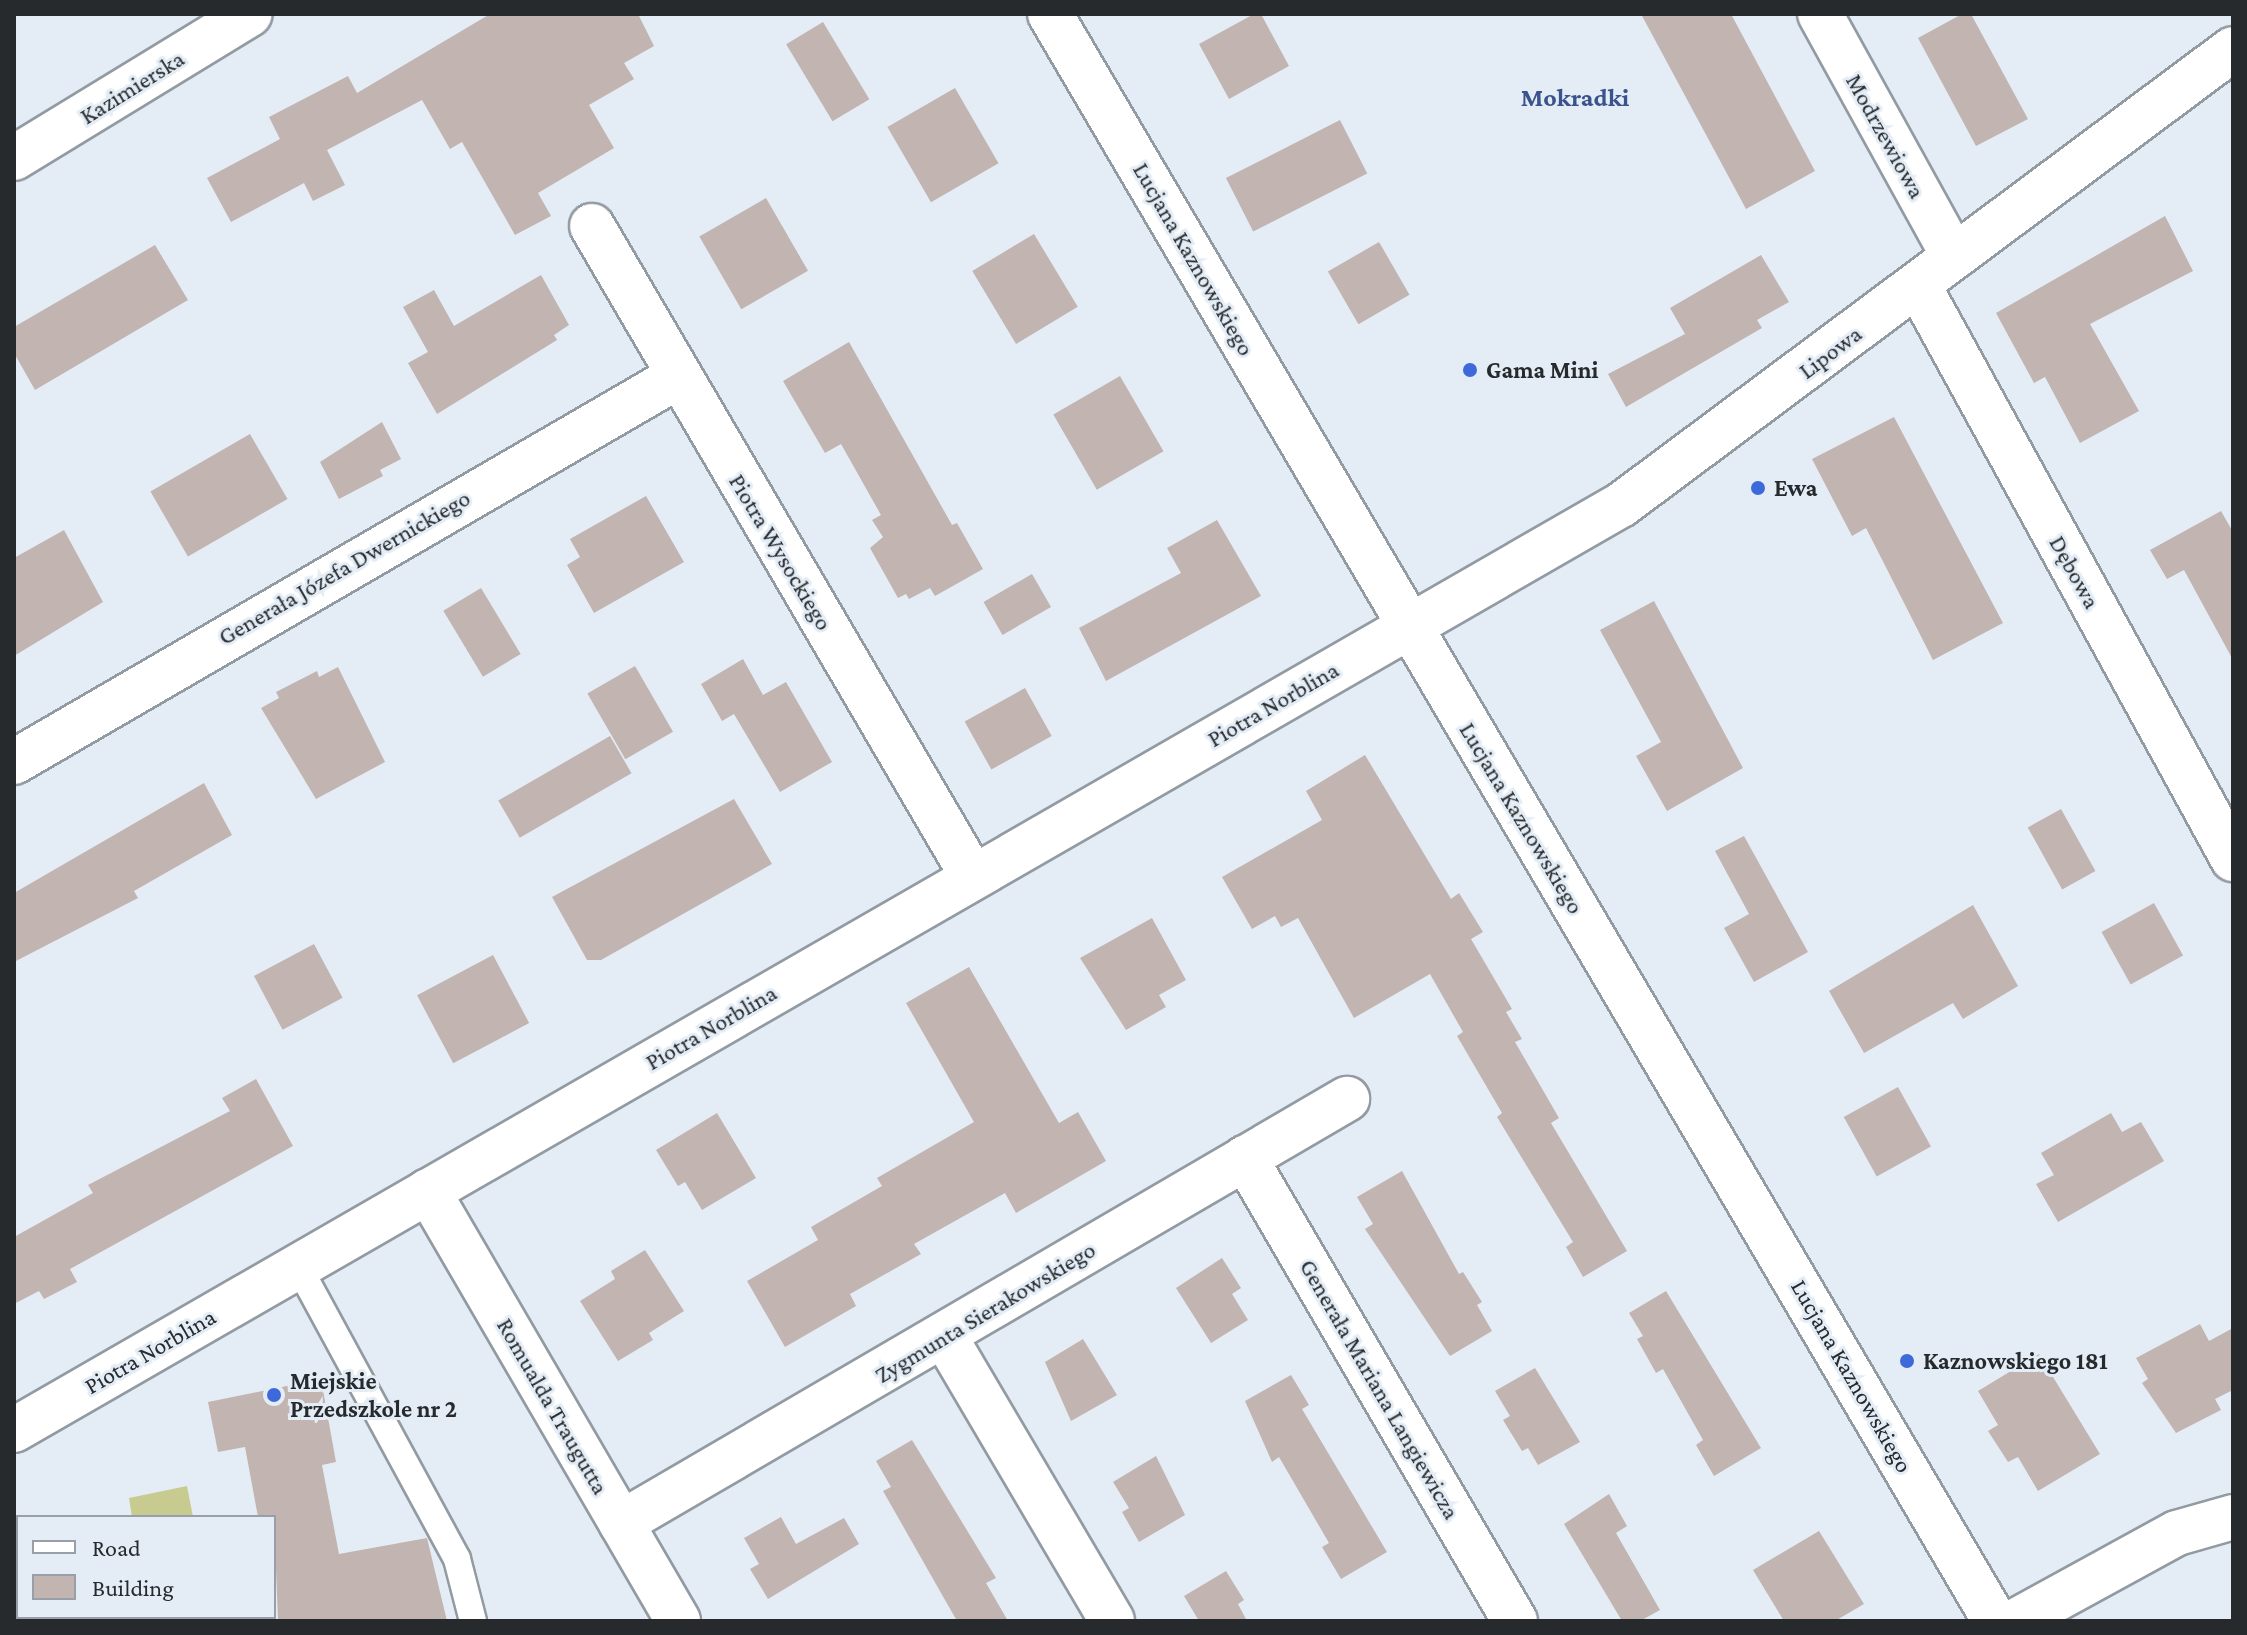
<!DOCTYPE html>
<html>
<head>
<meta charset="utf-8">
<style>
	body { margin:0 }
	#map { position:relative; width:2247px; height:1635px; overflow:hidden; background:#e4edf6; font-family:"Crimson Pro",serif }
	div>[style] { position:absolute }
	.green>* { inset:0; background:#c7cb90 }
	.building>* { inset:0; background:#c1b4b1; transform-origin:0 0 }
	.roads { filter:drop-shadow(2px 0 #929aa2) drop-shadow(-2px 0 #929aa2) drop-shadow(0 2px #929aa2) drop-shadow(0 -2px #929aa2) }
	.lane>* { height:26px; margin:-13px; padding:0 13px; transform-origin:13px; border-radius:13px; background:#fff }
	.street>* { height:44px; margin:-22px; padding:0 22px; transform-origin:22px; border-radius:22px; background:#fff }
	.secondary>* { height:44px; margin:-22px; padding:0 22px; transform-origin:22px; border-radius:22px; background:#fff }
	.dots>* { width:22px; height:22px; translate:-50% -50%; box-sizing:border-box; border:4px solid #e4edf6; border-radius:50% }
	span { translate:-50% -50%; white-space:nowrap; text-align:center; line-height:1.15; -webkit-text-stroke:6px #e4edf6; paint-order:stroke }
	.street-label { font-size:24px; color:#262a2d }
	.poi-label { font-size:24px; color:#262a2d; font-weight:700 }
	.left { translate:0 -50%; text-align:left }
	.neighbourhood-label { font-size:26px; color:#3a538d; font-weight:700 }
	.frame { position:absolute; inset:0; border:16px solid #262a2d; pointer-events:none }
	.legend { position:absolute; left:16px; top:1515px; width:260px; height:104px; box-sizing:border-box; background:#e4edf6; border:2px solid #989fa6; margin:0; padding:10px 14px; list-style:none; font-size:24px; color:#262a2d }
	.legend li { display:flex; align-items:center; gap:16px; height:40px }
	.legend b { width:40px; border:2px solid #989fa6 }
</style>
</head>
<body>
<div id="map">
	<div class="green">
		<div style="clip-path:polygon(187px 1486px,193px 1517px,132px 1517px,129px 1498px)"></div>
	</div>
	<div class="building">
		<div style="clip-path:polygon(490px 14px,638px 14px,654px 46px,624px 63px,634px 79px,589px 105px,614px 148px,538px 193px,551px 216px,515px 235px,462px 142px,450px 149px,422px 100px,327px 150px,345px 185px,313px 201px,304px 183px,231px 222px,207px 178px,280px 139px,269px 117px,348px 76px,357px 93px)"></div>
		<div style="clip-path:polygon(1254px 14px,1261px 14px,1289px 66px,1229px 99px,1199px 44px)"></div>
		<div style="clip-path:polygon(1641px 14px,1731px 14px,1815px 171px,1746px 209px)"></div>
		<div style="clip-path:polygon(1962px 14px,1971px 14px,2028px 119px,1976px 146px,1918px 38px)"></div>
		<div style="left:823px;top:22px;width:90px;height:43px;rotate:59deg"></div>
		<div style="left:955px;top:88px;width:87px;height:78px;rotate:60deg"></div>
		<div style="left:1340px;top:120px;width:60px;height:128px;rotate:63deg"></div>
		<div style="left:766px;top:198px;width:84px;height:77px;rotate:60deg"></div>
		<div style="clip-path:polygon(2165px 216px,2193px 271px,2090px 324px,2139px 411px,2080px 443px,2045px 377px,2034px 383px,1996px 313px)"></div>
		<div style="left:1034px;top:234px;width:85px;height:72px;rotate:59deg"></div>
		<div style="left:1379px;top:242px;width:61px;height:59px;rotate:60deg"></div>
		<div style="clip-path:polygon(155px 245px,188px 300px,35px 390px,14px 353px,14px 327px)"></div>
		<div style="clip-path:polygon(1761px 255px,1789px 302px,1757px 320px,1762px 328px,1626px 407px,1608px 374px,1685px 334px,1670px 308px)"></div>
		<div style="clip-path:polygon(541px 275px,569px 325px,554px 335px,557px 340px,437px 414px,408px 363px,428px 352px,403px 307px,434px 290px,454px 326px)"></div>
		<div style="clip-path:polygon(849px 342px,952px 525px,957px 523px,983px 569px,935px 596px,930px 588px,909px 599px,906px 594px,898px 598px,870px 548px,883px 537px,872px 520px,881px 515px,841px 444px,825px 453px,783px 381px)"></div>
		<div style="left:1120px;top:376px;width:87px;height:77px;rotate:60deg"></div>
		<div style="clip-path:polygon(1894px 417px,2003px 623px,1933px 660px,1866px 528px,1852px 536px,1812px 459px)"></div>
		<div style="clip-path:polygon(382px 422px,401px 459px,380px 470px,383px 476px,339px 499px,320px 462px)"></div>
		<div style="left:250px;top:434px;width:75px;height:115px;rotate:60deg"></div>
		<div style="clip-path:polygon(646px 496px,684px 562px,594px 613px,567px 565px,580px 557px,570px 539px)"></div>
		<div style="clip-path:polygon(2221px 511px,2233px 532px,2233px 660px,2184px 570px,2167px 579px,2150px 550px)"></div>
		<div style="clip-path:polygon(1217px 520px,1261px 596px,1106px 681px,1079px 628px,1181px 573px,1167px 548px)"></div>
		<div style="clip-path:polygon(64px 530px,103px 602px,14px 656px,14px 558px)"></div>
		<div style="left:1032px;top:574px;width:38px;height:56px;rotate:60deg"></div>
		<div style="left:481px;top:588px;width:77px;height:44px;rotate:59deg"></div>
		<div style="clip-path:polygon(1654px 601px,1743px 768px,1667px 811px,1636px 756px,1661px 742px,1600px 630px)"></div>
		<div style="clip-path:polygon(743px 659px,763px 695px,786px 682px,832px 762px,780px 792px,734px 714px,722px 721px,701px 684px)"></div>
		<div style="left:635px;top:666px;width:76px;height:55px;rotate:60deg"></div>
		<div style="clip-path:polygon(338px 667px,385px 762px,316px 799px,261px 708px,279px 698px,276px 692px,317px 671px,319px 677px)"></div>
		<div style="left:1025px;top:688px;width:55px;height:69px;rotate:61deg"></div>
		<div style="left:610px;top:736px;width:43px;height:129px;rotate:60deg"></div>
		<div style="clip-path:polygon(1365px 755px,1451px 899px,1459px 893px,1483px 932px,1471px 939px,1512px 1009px,1506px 1012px,1522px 1039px,1515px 1042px,1559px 1118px,1551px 1123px,1627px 1251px,1583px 1277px,1566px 1247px,1573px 1242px,1497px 1117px,1502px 1113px,1457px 1036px,1463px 1032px,1430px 974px,1354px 1018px,1298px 918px,1281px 927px,1275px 916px,1252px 929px,1222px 877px,1322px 820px,1306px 791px)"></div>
		<div style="clip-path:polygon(204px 783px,232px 835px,134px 891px,138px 898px,14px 962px,14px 893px)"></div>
		<div style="clip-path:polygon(734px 799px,772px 864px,601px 960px,587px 960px,552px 897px)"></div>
		<div style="left:2061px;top:809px;width:71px;height:38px;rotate:61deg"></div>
		<div style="clip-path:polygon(1744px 836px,1808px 952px,1754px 982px,1724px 928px,1749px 914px,1715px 851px)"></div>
		<div style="left:2154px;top:903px;width:60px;height:60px;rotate:61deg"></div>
		<div style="clip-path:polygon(1973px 905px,2018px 986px,1963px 1019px,1953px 1003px,1864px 1053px,1829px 991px)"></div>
		<div style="clip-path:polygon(1152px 918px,1186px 980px,1159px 995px,1166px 1007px,1126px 1030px,1080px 958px)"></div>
		<div style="left:314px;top:944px;width:61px;height:68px;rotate:62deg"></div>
		<div style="left:493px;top:955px;width:77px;height:86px;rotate:62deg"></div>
		<div style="clip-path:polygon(969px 967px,1059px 1123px,1078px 1112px,1106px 1161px,1016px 1213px,1005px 1193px,914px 1244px,921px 1254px,850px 1294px,856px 1306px,785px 1347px,747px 1281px,818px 1240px,811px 1227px,882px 1186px,877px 1178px,974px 1122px,906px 1003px)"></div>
		<div style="clip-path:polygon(256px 1079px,293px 1146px,70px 1269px,77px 1282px,44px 1299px,39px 1291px,14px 1304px,14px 1237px,93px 1193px,88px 1185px,230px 1111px,222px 1098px)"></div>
		<div style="left:1898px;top:1087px;width:68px;height:62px;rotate:61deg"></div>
		<div style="clip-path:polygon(717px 1113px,756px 1178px,702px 1210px,685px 1182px,678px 1186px,656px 1150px)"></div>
		<div style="clip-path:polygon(2111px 1113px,2122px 1132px,2141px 1122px,2164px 1161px,2058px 1222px,2036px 1184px,2054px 1175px,2041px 1153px)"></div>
		<div style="clip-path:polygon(1402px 1171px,1459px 1274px,1463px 1272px,1482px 1302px,1477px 1305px,1492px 1331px,1450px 1356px,1365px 1229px,1373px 1224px,1357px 1197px)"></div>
		<div style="clip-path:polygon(645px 1250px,684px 1311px,649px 1333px,653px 1340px,618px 1361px,580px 1301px,615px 1279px,611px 1271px)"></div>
		<div style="clip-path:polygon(1222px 1258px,1241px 1288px,1232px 1294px,1248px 1320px,1211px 1343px,1176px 1288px)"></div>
		<div style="clip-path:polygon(1666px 1291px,1761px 1448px,1714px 1476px,1696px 1445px,1703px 1440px,1663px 1369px,1656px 1373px,1637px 1339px,1643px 1336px,1629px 1313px)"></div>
		<div style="clip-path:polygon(2200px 1324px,2209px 1341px,2233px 1328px,2233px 1390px,2215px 1399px,2221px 1410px,2176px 1433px,2142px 1383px,2148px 1379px,2136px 1358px)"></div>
		<div style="clip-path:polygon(1083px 1339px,1117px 1395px,1071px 1421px,1045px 1362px)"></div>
		<div style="clip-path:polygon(2039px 1354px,2100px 1454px,2038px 1491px,2018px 1457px,2008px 1462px,1988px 1431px,1998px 1425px,1978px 1391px)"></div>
		<div style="clip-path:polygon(1535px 1368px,1580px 1442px,1538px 1465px,1528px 1448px,1522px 1451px,1503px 1420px,1510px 1416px,1495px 1391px)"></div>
		<div style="clip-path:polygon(1291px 1375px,1309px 1405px,1302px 1409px,1387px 1552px,1341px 1579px,1322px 1547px,1329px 1543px,1279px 1457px,1272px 1462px,1245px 1401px)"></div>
		<div style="clip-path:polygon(321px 1379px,336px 1462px,322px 1465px,339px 1554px,427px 1538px,447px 1621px,278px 1621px,274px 1517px,258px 1517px,245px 1447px,218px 1452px,208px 1402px)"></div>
		<div style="clip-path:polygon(912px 1440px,996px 1578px,986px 1583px,1008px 1621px,957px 1621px,883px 1491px,891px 1487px,876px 1461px)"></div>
		<div style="clip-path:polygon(1156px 1456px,1185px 1515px,1139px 1542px,1122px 1512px,1129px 1508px,1113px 1482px)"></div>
		<div style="clip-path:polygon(1609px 1494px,1627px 1526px,1616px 1533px,1660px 1610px,1640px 1621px,1622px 1621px,1564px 1524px)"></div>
		<div style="clip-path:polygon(781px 1517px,796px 1544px,844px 1518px,859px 1544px,768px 1599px,750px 1569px,759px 1564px,744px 1538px)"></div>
		<div style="clip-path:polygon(1819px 1531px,1864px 1604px,1835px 1621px,1784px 1621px,1753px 1570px)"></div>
		<div style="clip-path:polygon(1226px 1571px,1244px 1600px,1238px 1604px,1247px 1621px,1199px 1621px,1184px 1596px)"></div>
	</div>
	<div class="roads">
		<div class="lane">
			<div style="left:298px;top:1266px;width:333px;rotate:61.5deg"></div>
			<div style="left:457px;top:1559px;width:64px;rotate:75.5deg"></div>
		</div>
		<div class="street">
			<div style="left:1820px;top:14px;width:277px;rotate:61.1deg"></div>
			<div style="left:592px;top:226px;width:754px;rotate:59.66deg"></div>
			<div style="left:1918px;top:285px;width:655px;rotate:61.24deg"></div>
			<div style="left:14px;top:762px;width:767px;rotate:-30.14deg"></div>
			<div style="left:1245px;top:1158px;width:536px;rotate:59.75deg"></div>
			<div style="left:428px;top:1191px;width:497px;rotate:59.8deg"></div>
			<div style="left:945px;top:1337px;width:329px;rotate:59.5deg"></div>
			<div style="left:14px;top:1430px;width:1854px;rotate:-29.93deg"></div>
			<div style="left:1621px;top:505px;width:763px;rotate:-36.69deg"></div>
			<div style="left:621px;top:1523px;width:841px;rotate:-30.29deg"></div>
			<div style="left:2016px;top:1621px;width:183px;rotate:-28.7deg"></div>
			<div style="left:2177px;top:1533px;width:58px;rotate:-15.9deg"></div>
		</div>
		<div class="secondary">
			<div style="left:1050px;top:14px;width:1864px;rotate:59.54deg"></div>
			<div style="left:14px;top:158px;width:276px;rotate:-31.4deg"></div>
		</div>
	</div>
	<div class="dots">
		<div style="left:1470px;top:370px;background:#3d69da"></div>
		<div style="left:1758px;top:488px;background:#3d69da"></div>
		<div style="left:1907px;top:1361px;background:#3d69da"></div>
		<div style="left:274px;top:1395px;background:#3d69da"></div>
	</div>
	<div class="street-label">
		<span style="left:132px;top:87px;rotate:-32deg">Kazimierska</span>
		<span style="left:1886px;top:136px;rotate:61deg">Modrzewiowa</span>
		<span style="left:1194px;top:259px;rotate:60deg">Lucjana Kaznowskiego</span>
		<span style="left:1830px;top:352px;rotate:-37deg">Lipowa</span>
		<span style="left:781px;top:552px;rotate:59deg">Piotra Wysockiego</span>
		<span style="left:344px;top:567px;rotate:-30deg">Generała Józefa Dwernickiego</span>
		<span style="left:2075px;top:572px;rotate:61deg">Dębowa</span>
		<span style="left:1273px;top:704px;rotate:-30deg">Piotra Norblina</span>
		<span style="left:1522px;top:818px;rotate:59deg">Lucjana Kaznowskiego</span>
		<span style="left:711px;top:1027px;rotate:-30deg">Piotra Norblina</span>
		<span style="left:985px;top:1312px;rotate:-31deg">Zygmunta Sierakowskiego</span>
		<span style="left:150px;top:1351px;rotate:-30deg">Piotra Norblina</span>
		<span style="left:1852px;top:1376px;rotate:60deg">Lucjana Kaznowskiego</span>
		<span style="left:1380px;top:1389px;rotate:60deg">Generała Mariana Langiewicza</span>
		<span style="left:553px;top:1406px;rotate:60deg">Romualda Traugutta</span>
	</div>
	<div class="poi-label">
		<span class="left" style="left:1486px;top:370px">Gama Mini</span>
		<span class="left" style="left:1774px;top:488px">Ewa</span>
		<span class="left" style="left:1923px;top:1361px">Kaznowskiego 181</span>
		<span class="left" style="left:290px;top:1395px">Miejskie<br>Przedszkole nr 2</span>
	</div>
	<div class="neighbourhood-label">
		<span style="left:1575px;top:98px">Mokradki</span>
	</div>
	<div class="frame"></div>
	<ul class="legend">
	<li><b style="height:10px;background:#fff"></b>Road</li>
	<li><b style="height:22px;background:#c1b4b1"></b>Building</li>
	</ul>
</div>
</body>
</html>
